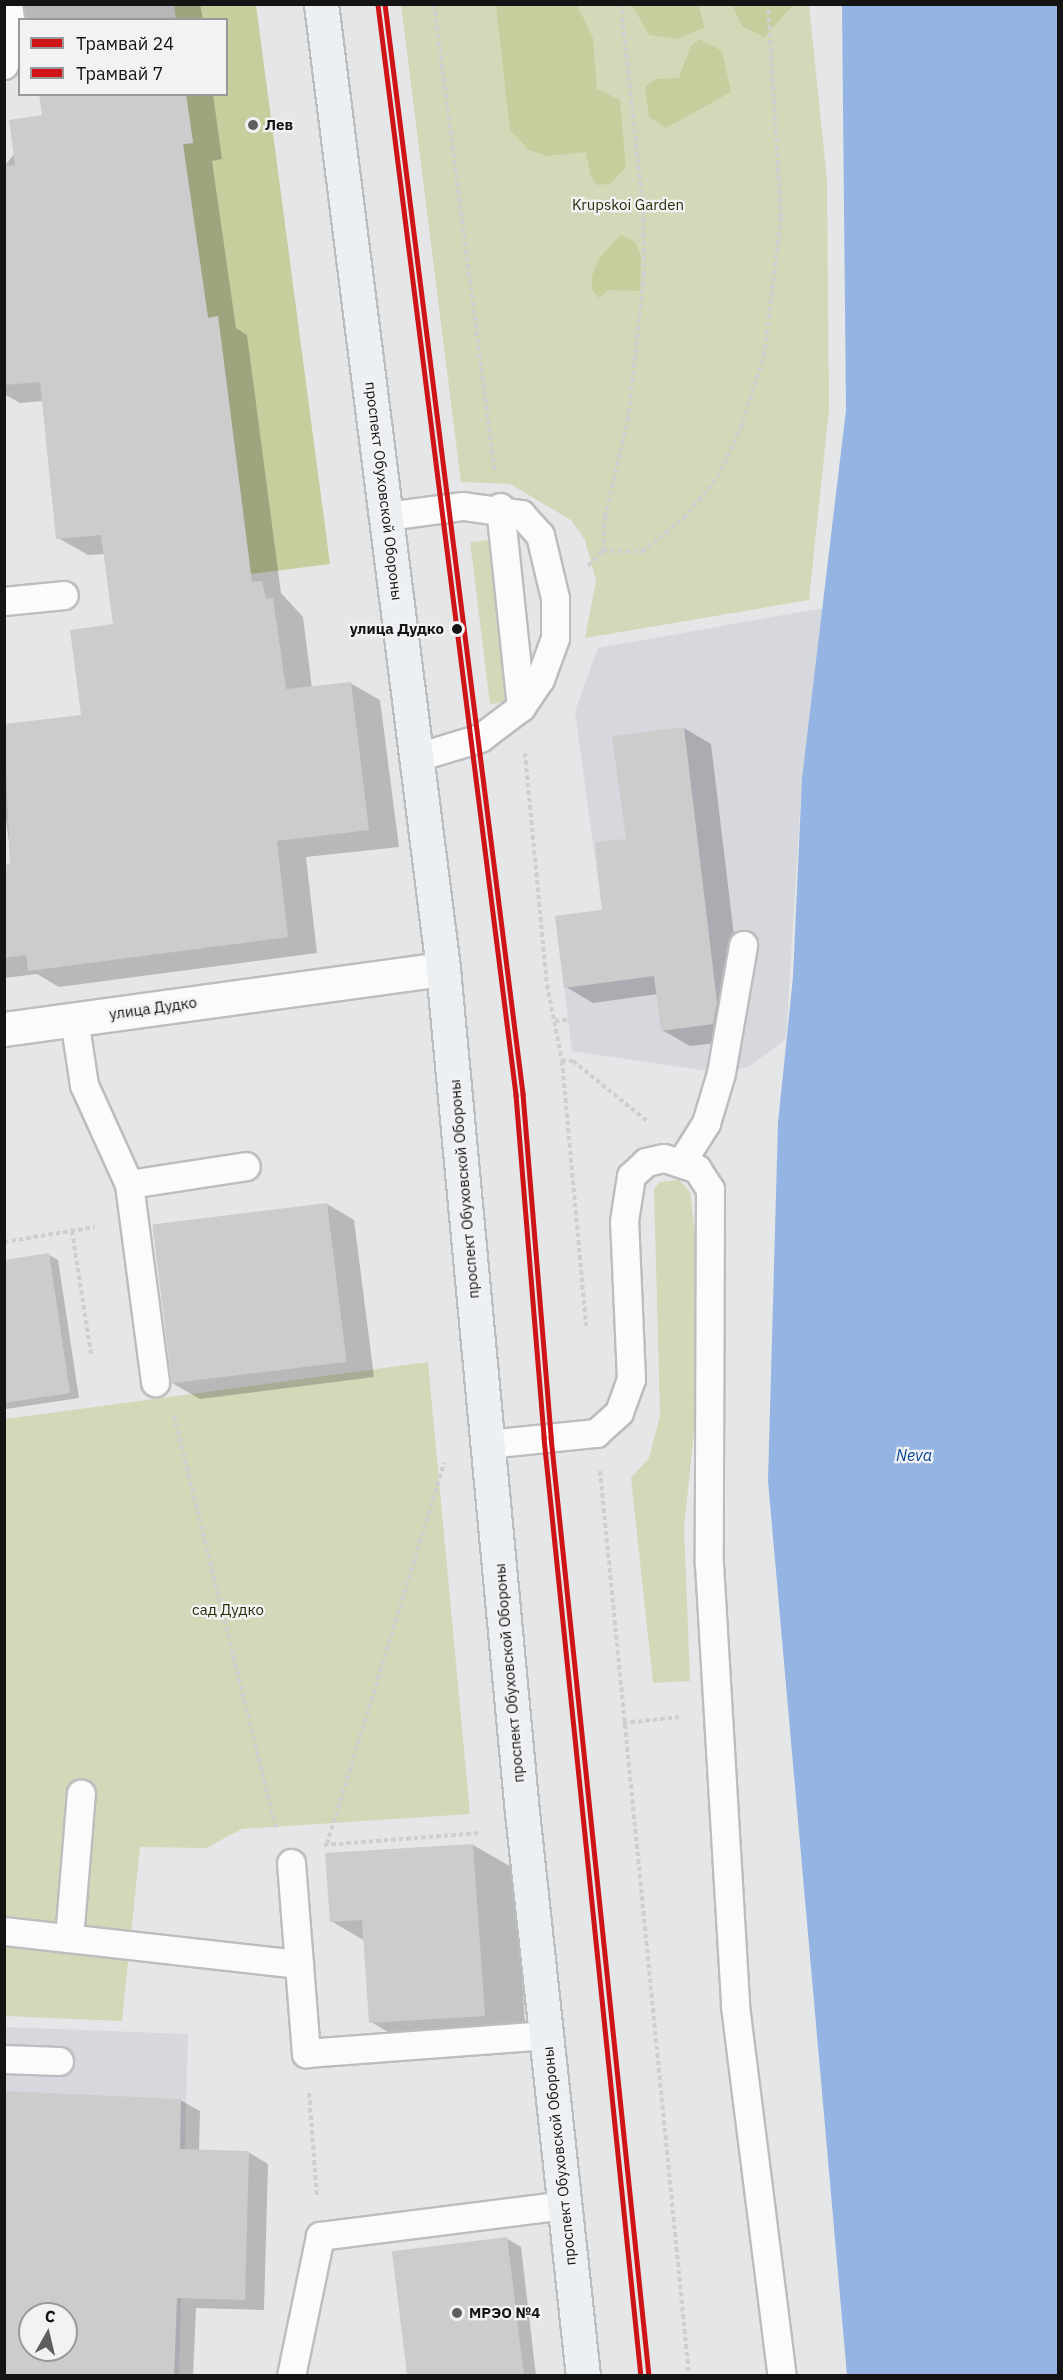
<!DOCTYPE html>
<html>
<head>
<meta charset="utf-8">
<style>
	body { margin:0 }
	#map { position:relative; width:1063px; height:2380px; overflow:hidden; background:#e5e6e7; font-family:"IBM Plex Sans",sans-serif }
	div>[style] { position:absolute }
	.built>* { inset:0; background:#d6d8de }
	.green>* { inset:0; background:#d4d8b9; transform-origin:0 0 }
	.forest>* { inset:0; background:#c8cd9e }
	.water>* { inset:0; background:#94b4e3 }
	.shadow>* { inset:0; background:#0003 }
	.building>* { inset:0; background:#ccc; transform-origin:0 0 }
	.path>* { height:4px; margin-top:-2px; transform-origin:0; background:repeating-linear-gradient(90deg,#cfcfd0 0 4.5px,transparent 0 7.5px) }
	.roads { filter:drop-shadow(2px 0 #bcbdbe) drop-shadow(-2px 0 #bcbdbe) drop-shadow(0 2px #bcbdbe) drop-shadow(0 -2px #bcbdbe) }
	.service>* { height:27px; margin:-13.5px; padding:0 13.5px; transform-origin:13.5px; border-radius:13.5px; background:#fbfbfb }
	.minor>* { height:33px; margin:-16.5px; padding:0 16.5px; transform-origin:16.5px; border-radius:16.5px; background:#fbfbfb }
	.secondary>* { height:33px; margin:-16.5px; padding:0 16.5px; transform-origin:16.5px; border-radius:16.5px; background:#edf0f2 }
	.tram-1>* { height:4.5px; margin:-2.25px; padding:0 2.25px; transform-origin:2.25px; border-radius:2.25px; background:#ce1417 }
	.tram-2>* { height:4.5px; margin:-2.25px; padding:0 2.25px; transform-origin:2.25px; border-radius:2.25px; background:#ce1417 }
	.dots>* { width:16px; height:16px; translate:-50% -50%; box-sizing:border-box; border:3px solid #f2f2f5; border-radius:50% }
	span { translate:-50% -50%; white-space:nowrap; text-align:center; line-height:1.15; -webkit-text-stroke:4.5px #f2f2f5; paint-order:stroke }
	.poi-label { font-size:15px; color:#141415; font-weight:700 }
	.left { translate:0 -50%; text-align:left }
	.park-label { font-size:15px; color:#2a2c06 }
	.street-label { font-size:15px; color:#141415 }
	.stop-label { font-size:15px; color:#141415; font-weight:700 }
	.right { translate:-100% -50%; text-align:right }
	.water-label { font-size:16px; color:#054591; font-style:italic }
	.frame { position:absolute; inset:0; border:6px solid #141415; pointer-events:none }
	.legend { position:absolute; left:18px; top:18px; width:210px; height:78px; box-sizing:border-box; background:#f2f2f5; border:2px solid #99999b; margin:0; padding:8px 10px; list-style:none; font-size:18px; color:#141415 }
	.legend li { display:flex; align-items:center; gap:12px; height:30px }
	.legend b { width:30px; border:2px solid #99999b }
	.north { position:absolute; left:18px; top:2302px; width:60px; height:60px; box-sizing:border-box; background:#f2f2f5; border:2px solid #99999b; border-radius:50%; rotate:8deg; font-size:16px; font-weight:700; line-height:24px; text-align:center; color:#141415 }
	.north::after { content:''; display:block; margin:auto; width:21px; height:27px; background:#5d5e5e; clip-path:polygon(50% 0,100% 100%,50% 72%,0 100%) }
</style>
</head>
<body>
<div id="map">
	<div class="built">
		<div style="clip-path:polygon(823px 608px,802px 778px,786px 1039px,748px 1067px,721px 1073px,572px 1051px,555px 916px,602px 910px,575px 711px,598px 648px)"></div>
		<div style="clip-path:polygon(evenodd,5px 2027px,188px 2034px,179px 2375px,5px 2376px,5px 2027px,30px 2314px,66px 2314px,66px 2350px,30px 2350px,30px 2314px)"></div>
	</div>
	<div class="green">
		<div style="clip-path:polygon(401px 5px,809px 5px,827px 180px,829px 409px,809px 600px,585px 638px,596px 581px,585px 540px,571px 520px,510px 484px,461px 482px)"></div>
		<div style="left:488px;top:540px;width:163px;height:18px;rotate:83deg"></div>
		<div style="clip-path:polygon(679px 1180px,690px 1192px,700px 1274px,697px 1405px,684px 1526px,690px 1681px,653px 1683px,631px 1478px,649px 1458px,660px 1416px,654px 1189px,660px 1182px)"></div>
		<div style="clip-path:polygon(428px 1362px,470px 1814px,242px 1829px,206px 1848px,140px 1847px,122px 2021px,5px 2016px,5px 1419px)"></div>
	</div>
	<div class="forest">
		<div style="clip-path:polygon(174px 5px,256px 5px,330px 564px,243px 575px,243px 513px,218px 316px,208px 318px,183px 144px,193px 143px,186px 95px,226px 94px,226px 20px,176px 19px)"></div>
		<div style="clip-path:polygon(496px 5px,577px 5px,593px 38px,597px 89px,620px 100px,626px 167px,610px 184px,597px 185px,591px 177px,586px 152px,547px 156px,529px 150px,510px 130px)"></div>
		<div style="clip-path:polygon(632px 5px,699px 5px,704px 28px,676px 39px,649px 35px)"></div>
		<div style="clip-path:polygon(732px 5px,793px 5px,764px 37px,742px 26px)"></div>
		<div style="clip-path:polygon(700px 39px,722px 51px,731px 92px,666px 128px,649px 117px,645px 87px,655px 79px,679px 78px,690px 47px)"></div>
		<div style="clip-path:polygon(621px 235px,635px 242px,641px 256px,640px 291px,609px 290px,599px 298px,592px 289px,592px 276px,599px 258px)"></div>
	</div>
	<div class="water">
		<div style="clip-path:polygon(842px 5px,1058px 5px,1058px 2375px,847px 2375px,768px 1481px,778px 1123px,793px 977px,802px 778px,846px 410px)"></div>
	</div>
	<div class="shadow">
		<div style="clip-path:polygon(4px 4px,200px 4px,203px 20px,27px 20px,25px 10px,23px 20px)"></div>
		<div style="clip-path:polygon(40px 94px,213px 94px,222px 159px,212px 161px,236px 328px,247px 335px,281px 593px,303px 617px,312px 688px,350px 683px,380px 700px,399px 847px,306px 857px,317px 953px,59px 987px,37px 974px,4px 978px,4px 866px,12px 865px,4px 805px,4px 726px,82px 716px,114px 626px,105px 554px,88px 555px,58px 538px,43px 401px,20px 403px,4px 394px,4px 167px,43px 117px)"></div>
		<div style="clip-path:polygon(684px 728px,711px 744px,744px 1018px,741px 1040px,690px 1046px,662px 1030px,658px 994px,593px 1003px,566px 987px,604px 911px,627px 840px)"></div>
		<div style="clip-path:polygon(327px 1204px,354px 1220px,374px 1377px,200px 1399px,172px 1383px)"></div>
		<div style="clip-path:polygon(49px 1255px,58px 1260px,79px 1398px,6px 1409px,4px 1261px)"></div>
		<div style="clip-path:polygon(473px 1845px,515px 1869px,526px 2039px,412px 2046px,371px 2022px,365px 1941px,331px 1921px)"></div>
		<div style="clip-path:polygon(evenodd,4px 2093px,180px 2100px,200px 2111px,199px 2151px,248px 2152px,268px 2164px,264px 2310px,196px 2308px,193px 2376px,4px 2376px,4px 2093px,30px 2314px,66px 2314px,66px 2350px,30px 2350px,30px 2314px)"></div>
		<div style="clip-path:polygon(506px 2238px,521px 2247px,536px 2376px,406px 2376px)"></div>
	</div>
	<div class="building">
		<div style="clip-path:polygon(39px 94px,186px 94px,193px 143px,183px 144px,208px 318px,218px 316px,252px 582px,262px 581px,266px 599px,273px 598px,286px 689px,351px 682px,369px 830px,277px 841px,288px 937px,28px 971px,26px 955px,4px 958px,4px 865px,10px 864px,4px 724px,81px 715px,70px 630px,113px 624px,101px 535px,56px 539px,40px 382px,4px 385px,4px 166px,15px 165px,9px 120px,42px 115px)"></div>
		<div style="clip-path:polygon(684px 727px,717px 1002px,713px 1024px,661px 1031px,654px 976px,564px 988px,555px 916px,602px 910px,595px 842px,626px 839px,612px 736px)"></div>
		<div style="left:327px;top:1203px;width:160px;height:176px;rotate:83deg"></div>
		<div style="clip-path:polygon(49px 1253px,70px 1393px,4px 1403px,4px 1260px)"></div>
		<div style="clip-path:polygon(473px 1844px,485px 2016px,369px 2023px,362px 1920px,330px 1922px,325px 1853px)"></div>
		<div style="clip-path:polygon(evenodd,4px 2091px,181px 2099px,180px 2149px,249px 2151px,245px 2300px,177px 2298px,174px 2376px,4px 2376px,4px 2091px,30px 2314px,66px 2314px,66px 2350px,30px 2350px,30px 2314px)"></div>
		<div style="left:507px;top:2237px;width:140px;height:116px;rotate:83deg"></div>
	</div>
	<div class="path">
		<div style="left:434px;top:4px;width:471px;rotate:82.6deg"></div>
		<div style="left:603px;top:551px;width:39px;rotate:1deg"></div>
		<div style="left:642px;top:552px;width:54px;rotate:-39deg"></div>
		<div style="left:684px;top:518px;width:53px;rotate:-50.3deg"></div>
		<div style="left:718px;top:477px;width:54px;rotate:-64.9deg"></div>
		<div style="left:741px;top:428px;width:76px;rotate:-72.3deg"></div>
		<div style="left:764px;top:356px;width:140px;rotate:-83deg"></div>
		<div style="left:781px;top:217px;width:213px;rotate:-93.5deg"></div>
		<div style="left:588px;top:566px;width:21px;rotate:-45deg"></div>
		<div style="left:603px;top:551px;width:34px;rotate:-87deg"></div>
		<div style="left:605px;top:517px;width:100px;rotate:-76.7deg"></div>
		<div style="left:628px;top:420px;width:146px;rotate:-83.7deg"></div>
		<div style="left:644px;top:275px;width:67px;rotate:-90.9deg"></div>
		<div style="left:643px;top:208px;width:205px;rotate:-96.2deg"></div>
		<div style="left:525px;top:753px;width:233px;rotate:84.6deg"></div>
		<div style="left:547px;top:985px;width:77px;rotate:78.8deg"></div>
		<div style="left:562px;top:1061px;width:266px;rotate:84.8deg"></div>
		<div style="left:555px;top:1021px;width:13px;rotate:-4deg"></div>
		<div style="left:562px;top:1061px;width:11px"></div>
		<div style="left:573px;top:1061px;width:97px;rotate:39.1deg"></div>
		<div style="left:72px;top:1231px;width:124px;rotate:81.2deg"></div>
		<div style="left:4px;top:1242px;width:92px;rotate:-9.4deg"></div>
		<div style="left:174px;top:1416px;width:424px;rotate:76.1deg"></div>
		<div style="left:600px;top:1471px;width:909px;rotate:84.38deg"></div>
		<div style="left:623px;top:1723px;width:56px;rotate:-6.1deg"></div>
		<div style="left:327px;top:1844px;width:399px;rotate:-72.9deg"></div>
		<div style="left:324px;top:1845px;width:157px;rotate:-4.4deg"></div>
		<div style="left:309px;top:2093px;width:103px;rotate:85.6deg"></div>
	</div>
	<div class="roads">
		<div class="service">
			<div style="left:4px;top:65px;width:24px;rotate:-68deg"></div>
			<div style="left:13px;top:43px;width:39px;rotate:-97deg"></div>
			<div style="left:500px;top:507px;width:201px;rotate:84deg"></div>
			<div style="left:387px;top:516px;width:77px;rotate:-7.5deg"></div>
			<div style="left:463px;top:506px;width:59px;rotate:7.9deg"></div>
			<div style="left:521px;top:514px;width:28px;rotate:48deg"></div>
			<div style="left:540px;top:535px;width:65px;rotate:76.6deg"></div>
			<div style="left:555px;top:598px;width:40px;rotate:90deg"></div>
			<div style="left:555px;top:638px;width:44px;rotate:110.1deg"></div>
			<div style="left:540px;top:679px;width:34px;rotate:124deg"></div>
			<div style="left:521px;top:707px;width:51px;rotate:142.9deg"></div>
			<div style="left:480px;top:738px;width:66px;rotate:163.2deg"></div>
			<div style="left:4px;top:601px;width:60px;rotate:-5.7deg"></div>
			<div style="left:74px;top:1019px;width:67px;rotate:81.4deg"></div>
			<div style="left:84px;top:1085px;width:109px;rotate:65.6deg"></div>
			<div style="left:129px;top:1184px;width:118px;rotate:-8.7deg"></div>
			<div style="left:682px;top:1161px;width:45px;rotate:-57.7deg"></div>
			<div style="left:706px;top:1123px;width:52px;rotate:-73.3deg"></div>
			<div style="left:721px;top:1073px;width:130px;rotate:-80.2deg"></div>
			<div style="left:129px;top:1184px;width:200px;rotate:82.5deg"></div>
			<div style="left:487px;top:1444px;width:110px;rotate:-5.8deg"></div>
			<div style="left:596px;top:1433px;width:31px;rotate:-42deg"></div>
			<div style="left:619px;top:1412px;width:35px;rotate:-70deg"></div>
			<div style="left:631px;top:1379px;width:158px;rotate:-92.5deg"></div>
			<div style="left:624px;top:1221px;width:46px;rotate:-81.2deg"></div>
			<div style="left:631px;top:1176px;width:21px;rotate:-43deg"></div>
			<div style="left:646px;top:1162px;width:18px;rotate:-13deg"></div>
			<div style="left:664px;top:1158px;width:35px;rotate:18deg"></div>
			<div style="left:697px;top:1169px;width:24px;rotate:57deg"></div>
			<div style="left:710px;top:1189px;width:375px;rotate:90.2deg"></div>
			<div style="left:709px;top:1564px;width:443px;rotate:86.6deg"></div>
			<div style="left:735px;top:2006px;width:373px;rotate:82.8deg"></div>
			<div style="left:291px;top:1863px;width:191px;rotate:85.5deg"></div>
			<div style="left:306px;top:2053px;width:241px;rotate:-4.3deg"></div>
			<div style="left:4px;top:1931px;width:297px;rotate:6.4deg"></div>
			<div style="left:69px;top:1938px;width:145px;rotate:-85.3deg"></div>
			<div style="left:4px;top:2059px;width:55px;rotate:2.1deg"></div>
			<div style="left:291px;top:2376px;width:143px;rotate:-78.3deg"></div>
			<div style="left:320px;top:2236px;width:246px;rotate:-7.2deg"></div>
		</div>
		<div class="minor">
			<div style="left:4px;top:1029px;width:443px;rotate:-7.8deg"></div>
		</div>
		<div class="secondary">
			<div style="left:321px;top:4px;width:973px;rotate:82.79deg"></div>
			<div style="left:443px;top:969px;width:847px;rotate:84.65deg"></div>
			<div style="left:522px;top:1812px;width:567px;rotate:83.83deg"></div>
		</div>
	</div>
	<div class="tram-1">
		<div style="left:385px;top:4px;width:1099px;rotate:82.78deg"></div>
		<div style="left:523px;top:1094px;width:344px;rotate:85.3deg"></div>
		<div style="left:551px;top:1437px;width:944px;rotate:84.04deg"></div>
	</div>
	<div class="tram-2">
		<div style="left:378px;top:5px;width:1099px;rotate:82.78deg"></div>
		<div style="left:516px;top:1095px;width:344px;rotate:85.3deg"></div>
		<div style="left:544px;top:1438px;width:943px;rotate:84.1deg"></div>
	</div>
	<div class="dots">
		<div style="left:253px;top:125px;background:#5d5e5e"></div>
		<div style="left:457px;top:629px;background:#141415"></div>
		<div style="left:457px;top:2313px;background:#5d5e5e"></div>
	</div>
	<div class="poi-label">
		<span class="left" style="left:265px;top:125px">Лев</span>
		<span class="left" style="left:469px;top:2313px">МРЭО №4</span>
	</div>
	<div class="park-label">
		<span style="left:628px;top:205px">Krupskoi Garden</span>
		<span style="left:228px;top:1610px">сад Дудко</span>
	</div>
	<div class="street-label">
		<span style="left:384px;top:491px;rotate:83deg">проспект Обуховской Обороны</span>
		<span style="left:153px;top:1008px;rotate:-8deg">улица Дудко</span>
		<span style="left:464px;top:1189px;rotate:-95deg">проспект Обуховской Обороны</span>
		<span style="left:509px;top:1673px;rotate:-95deg">проспект Обуховской Обороны</span>
		<span style="left:559px;top:2156px;rotate:-96deg">проспект Обуховской Обороны</span>
	</div>
	<div class="stop-label">
		<span class="right" style="left:444px;top:629px">улица Дудко</span>
	</div>
	<div class="water-label">
		<span style="left:914px;top:1455px">Neva</span>
	</div>
	<div class="frame"></div>
	<ul class="legend">
	<li><b style="height:8px;background:#ce1417"></b>Трамвай 24</li>
	<li><b style="height:8px;background:#ce1417"></b>Трамвай 7</li>
	</ul>
	<div class="north">С</div>
</div>
</body>
</html>
